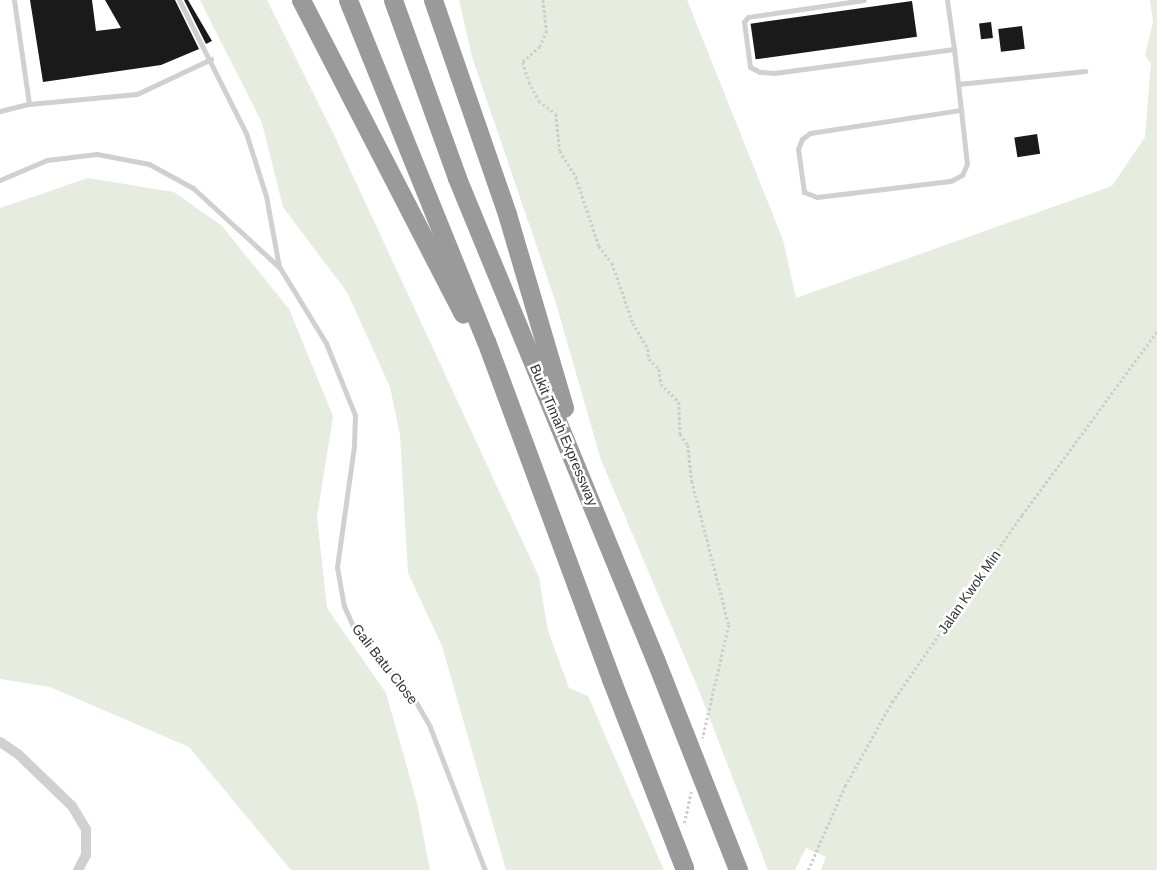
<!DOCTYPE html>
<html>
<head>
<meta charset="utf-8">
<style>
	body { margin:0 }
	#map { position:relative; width:1157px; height:870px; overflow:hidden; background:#fff; font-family:Helvetica,sans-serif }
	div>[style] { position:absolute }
	.green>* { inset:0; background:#e6ecdf }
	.building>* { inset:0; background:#1a1a1a; transform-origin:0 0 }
	.path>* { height:2.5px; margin-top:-1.25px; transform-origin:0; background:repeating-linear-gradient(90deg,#cdcdcd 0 2.5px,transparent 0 5px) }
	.service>* { height:5px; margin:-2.5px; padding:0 2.5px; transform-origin:2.5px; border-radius:2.5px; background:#d0d0d0 }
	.minor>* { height:10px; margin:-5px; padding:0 5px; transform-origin:5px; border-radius:5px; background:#d0d0d0 }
	.motorway>* { height:19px; margin:-9.5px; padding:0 9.5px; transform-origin:9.5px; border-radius:9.5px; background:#9a9a9a }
	.motorway-bridge>* { height:19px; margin:-9.5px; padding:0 9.5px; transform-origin:9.5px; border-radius:9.5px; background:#9a9a9a }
	span { translate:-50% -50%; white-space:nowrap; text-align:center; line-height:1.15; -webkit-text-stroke:5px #fff; paint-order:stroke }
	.street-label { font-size:14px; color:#333 }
</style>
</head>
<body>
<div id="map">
	<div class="green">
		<div style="clip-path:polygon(200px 0,267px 0,335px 137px,539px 577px,548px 631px,569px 688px,588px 696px,664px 870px,506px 870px,442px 646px,408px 573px,400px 435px,390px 387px,347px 292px,283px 207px,262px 123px)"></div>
		<div style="clip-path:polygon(459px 0,687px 0,783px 240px,796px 298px,1112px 186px,1145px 137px,1151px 64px,1145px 55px,1153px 22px,1150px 0,1157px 0,1157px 870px,821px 870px,826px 857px,806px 848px,795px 870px,768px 870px,700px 693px,601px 460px,555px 300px,472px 57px)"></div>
		<div style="clip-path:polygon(88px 178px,174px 192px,222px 226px,289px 309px,333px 416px,317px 517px,327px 608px,386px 693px,417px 803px,430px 870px,291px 870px,189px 747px,50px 687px,0 679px,0 208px)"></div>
	</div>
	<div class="building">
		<div style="clip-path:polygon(30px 0,92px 0,96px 31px,121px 28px,105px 0,175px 0,199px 49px,161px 65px,43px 82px)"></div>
		<div style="clip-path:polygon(184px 0,188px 0,212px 41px,206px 44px)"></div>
		<div style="left:912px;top:1px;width:36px;height:163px;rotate:82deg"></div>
		<div style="left:991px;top:22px;width:16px;height:12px;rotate:83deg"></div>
		<div style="left:1022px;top:26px;width:23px;height:24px;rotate:83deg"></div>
		<div style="left:1037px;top:134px;width:20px;height:23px;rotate:81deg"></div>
	</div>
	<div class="path">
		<div style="left:543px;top:0;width:31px;rotate:83deg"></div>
		<div style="left:547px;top:31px;width:17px;rotate:114deg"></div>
		<div style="left:540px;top:47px;width:23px;rotate:139deg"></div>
		<div style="left:523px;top:62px;width:21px;rotate:73deg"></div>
		<div style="left:529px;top:82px;width:21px;rotate:62deg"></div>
		<div style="left:539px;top:101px;width:21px;rotate:37deg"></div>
		<div style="left:556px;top:114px;width:37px;rotate:84deg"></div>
		<div style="left:560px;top:151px;width:31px;rotate:58deg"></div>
		<div style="left:576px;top:177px;width:73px;rotate:71.6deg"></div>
		<div style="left:599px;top:246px;width:21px;rotate:53deg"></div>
		<div style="left:612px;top:263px;width:64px;rotate:70.7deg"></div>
		<div style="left:633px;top:323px;width:30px;rotate:60deg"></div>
		<div style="left:648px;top:349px;width:10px;rotate:84deg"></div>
		<div style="left:649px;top:359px;width:14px;rotate:45deg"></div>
		<div style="left:659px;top:369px;width:15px;rotate:82deg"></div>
		<div style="left:661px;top:384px;width:25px;rotate:45deg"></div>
		<div style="left:679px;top:402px;width:32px;rotate:88deg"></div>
		<div style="left:680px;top:434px;width:14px;rotate:54deg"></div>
		<div style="left:688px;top:445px;width:36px;rotate:84deg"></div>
		<div style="left:692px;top:481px;width:149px;rotate:75.6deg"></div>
		<div style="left:729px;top:625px;width:116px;rotate:103deg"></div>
		<div style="left:684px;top:823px;width:32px;rotate:-77deg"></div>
		<div style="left:808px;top:870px;width:92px;rotate:-66.2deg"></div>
		<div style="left:845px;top:786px;width:96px;rotate:-60.8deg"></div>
		<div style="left:892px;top:702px;width:228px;rotate:-55.2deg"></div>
		<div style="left:1022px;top:515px;width:228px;rotate:-53.7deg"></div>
	</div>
	<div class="service">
		<div style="left:14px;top:0;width:105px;rotate:81.8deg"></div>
		<div style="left:179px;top:0;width:149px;rotate:63.3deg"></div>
		<div style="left:246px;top:133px;width:66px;rotate:72.4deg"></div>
		<div style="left:266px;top:196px;width:72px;rotate:79.6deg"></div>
		<div style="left:864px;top:0;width:117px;rotate:171.7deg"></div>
		<div style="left:748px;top:17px;width:6px;rotate:129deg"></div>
		<div style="left:744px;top:22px;width:45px;rotate:82.4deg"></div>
		<div style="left:750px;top:67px;width:11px;rotate:27deg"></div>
		<div style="left:760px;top:72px;width:14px;rotate:4deg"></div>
		<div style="left:774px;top:73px;width:182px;rotate:-7.6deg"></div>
		<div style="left:947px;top:0;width:49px;rotate:81.9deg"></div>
		<div style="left:954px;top:49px;width:61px;rotate:83.5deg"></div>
		<div style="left:961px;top:110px;width:54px;rotate:83.7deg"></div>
		<div style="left:967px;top:164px;width:12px;rotate:114deg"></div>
		<div style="left:962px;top:175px;width:13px;rotate:153deg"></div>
		<div style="left:950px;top:181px;width:134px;rotate:173.1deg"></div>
		<div style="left:817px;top:197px;width:14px;rotate:-159deg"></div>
		<div style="left:804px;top:192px;width:43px;rotate:-97.9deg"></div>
		<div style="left:798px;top:149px;width:11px;rotate:-68deg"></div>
		<div style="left:802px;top:139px;width:10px;rotate:-37deg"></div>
		<div style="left:810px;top:133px;width:153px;rotate:-8.7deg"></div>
		<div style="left:958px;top:84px;width:128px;rotate:-5.8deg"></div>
		<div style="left:0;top:111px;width:30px;rotate:-14deg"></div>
		<div style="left:29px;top:104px;width:108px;rotate:-5.3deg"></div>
		<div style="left:137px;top:94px;width:82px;rotate:-25.3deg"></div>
		<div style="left:0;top:180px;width:51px;rotate:-23.1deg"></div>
		<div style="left:47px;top:160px;width:50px;rotate:-6.8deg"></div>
		<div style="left:97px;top:154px;width:53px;rotate:10.9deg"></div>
		<div style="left:149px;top:164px;width:50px;rotate:28.6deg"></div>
		<div style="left:193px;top:188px;width:118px;rotate:42.6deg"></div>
		<div style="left:280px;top:268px;width:88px;rotate:58.5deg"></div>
		<div style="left:326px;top:343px;width:78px;rotate:68.1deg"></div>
		<div style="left:355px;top:415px;width:31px;rotate:92deg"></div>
		<div style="left:354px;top:446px;width:122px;rotate:98deg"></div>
		<div style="left:337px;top:567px;width:40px;rotate:80deg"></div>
		<div style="left:344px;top:606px;width:30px;rotate:66deg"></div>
		<div style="left:356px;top:633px;width:86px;rotate:48.3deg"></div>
		<div style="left:413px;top:697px;width:34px;rotate:60deg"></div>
		<div style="left:430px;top:727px;width:153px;rotate:69deg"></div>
	</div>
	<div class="minor">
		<div style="left:0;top:742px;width:23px;rotate:34deg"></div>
		<div style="left:19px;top:755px;width:74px;rotate:43.9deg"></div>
		<div style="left:72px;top:806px;width:27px;rotate:59deg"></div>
		<div style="left:86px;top:829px;width:26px;rotate:90deg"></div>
		<div style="left:86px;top:855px;width:17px;rotate:118deg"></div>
	</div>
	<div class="motorway">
		<div style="left:301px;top:0;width:353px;rotate:62.7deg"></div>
		<div style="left:348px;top:0;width:368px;rotate:68deg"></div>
		<div style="left:486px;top:341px;width:360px;rotate:69.7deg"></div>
		<div style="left:393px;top:0;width:189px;rotate:70.2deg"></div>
		<div style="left:457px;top:178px;width:520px;rotate:67.63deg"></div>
		<div style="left:433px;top:0;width:226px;rotate:70.9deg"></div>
		<div style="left:507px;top:214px;width:202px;rotate:73.6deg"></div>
	</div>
	<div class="motorway-bridge">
		<div style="left:655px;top:659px;width:227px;rotate:68.5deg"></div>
		<div style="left:611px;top:679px;width:202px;rotate:68.8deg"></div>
	</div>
	<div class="street-label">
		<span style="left:564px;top:435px;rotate:67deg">Bukit Timah Expressway</span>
		<span style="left:969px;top:592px;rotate:-55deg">Jalan Kwok Min</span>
		<span style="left:385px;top:664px;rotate:52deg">Gali Batu Close</span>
	</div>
</div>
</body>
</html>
